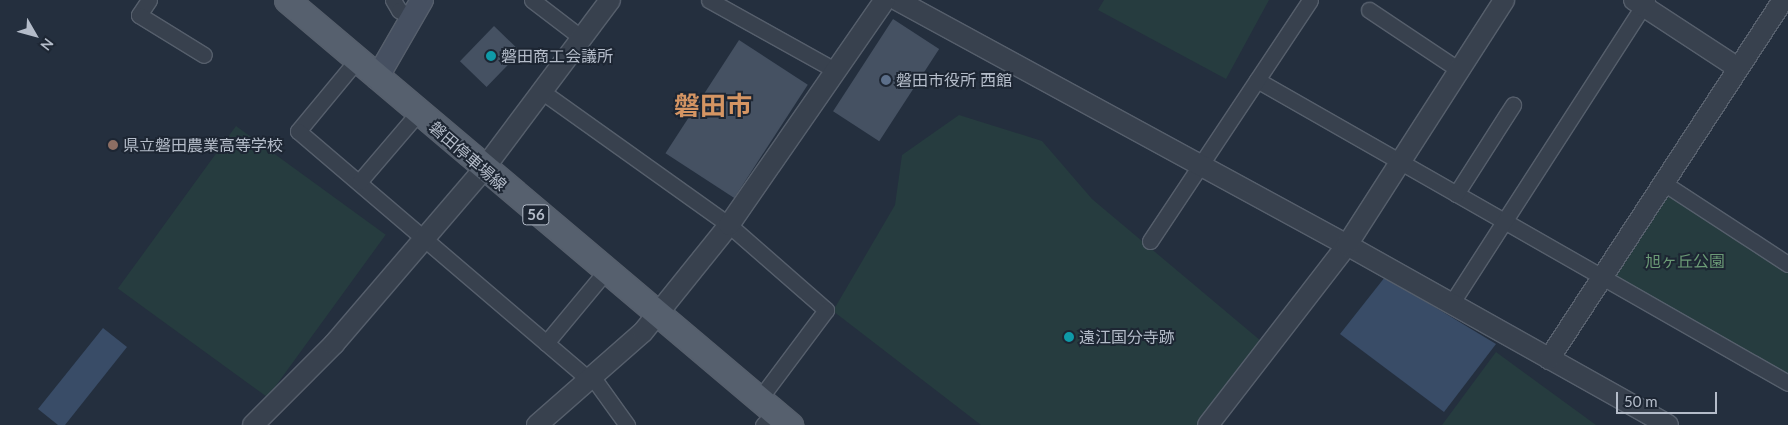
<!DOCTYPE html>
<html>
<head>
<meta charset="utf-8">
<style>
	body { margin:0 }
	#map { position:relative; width:1788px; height:425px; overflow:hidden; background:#242f3e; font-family:Lato,"Noto Sans JP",sans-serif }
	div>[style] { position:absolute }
	.green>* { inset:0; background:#263c3f; transform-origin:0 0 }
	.water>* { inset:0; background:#394c67 }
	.building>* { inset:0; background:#455162; transform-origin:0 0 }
	.roads { filter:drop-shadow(1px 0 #565f6c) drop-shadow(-1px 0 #565f6c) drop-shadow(0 1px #565f6c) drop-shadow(0 -1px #565f6c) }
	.minor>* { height:15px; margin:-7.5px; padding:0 7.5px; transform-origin:7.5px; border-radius:7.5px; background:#38414e }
	.tertiary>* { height:20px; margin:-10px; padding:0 10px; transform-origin:10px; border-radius:10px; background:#38414e }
	.secondary>* { height:22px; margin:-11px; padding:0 11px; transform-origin:11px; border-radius:11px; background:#465061 }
	.primary>* { height:25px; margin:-12.5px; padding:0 12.5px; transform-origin:12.5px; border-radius:12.5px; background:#56606e }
	.dots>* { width:14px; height:14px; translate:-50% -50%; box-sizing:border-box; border:2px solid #1d2633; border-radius:50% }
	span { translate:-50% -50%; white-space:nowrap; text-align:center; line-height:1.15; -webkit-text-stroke:4px #1d2633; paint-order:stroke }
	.shield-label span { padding:1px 4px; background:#1d2633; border:1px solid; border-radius:4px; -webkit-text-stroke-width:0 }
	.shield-label { font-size:15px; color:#b4bcc9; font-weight:700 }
	.poi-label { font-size:16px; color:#b4bcc9 }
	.left { translate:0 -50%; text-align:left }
	.street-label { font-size:16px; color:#b4bcc9 }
	.park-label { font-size:16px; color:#6b9a76 }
	.town-label { font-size:26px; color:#d59563; font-weight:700 }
	.north { position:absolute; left:10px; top:10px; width:50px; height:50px; -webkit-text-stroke:4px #1d2633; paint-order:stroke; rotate:128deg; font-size:14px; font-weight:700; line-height:20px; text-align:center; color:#b4bcc9 }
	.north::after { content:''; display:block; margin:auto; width:18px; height:22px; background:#b4bcc9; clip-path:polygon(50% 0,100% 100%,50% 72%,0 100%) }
	.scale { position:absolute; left:1616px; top:392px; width:101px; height:22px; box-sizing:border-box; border:2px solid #b4bcc9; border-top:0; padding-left:6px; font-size:15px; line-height:18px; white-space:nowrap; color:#b4bcc9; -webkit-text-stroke:4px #1d2633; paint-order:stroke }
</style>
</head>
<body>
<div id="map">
	<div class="green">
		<div style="clip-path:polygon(1104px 0,1269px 0,1226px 79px,1098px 10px)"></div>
		<div style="clip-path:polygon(959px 115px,1042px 141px,1092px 199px,1261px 341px,1197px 425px,981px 425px,833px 311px,895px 205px,902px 155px)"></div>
		<div style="left:236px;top:126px;width:185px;height:201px;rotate:36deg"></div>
		<div style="clip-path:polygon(1673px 195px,1788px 270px,1788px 377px,1616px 277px,1615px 272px,1668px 196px)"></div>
		<div style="clip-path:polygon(1496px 352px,1596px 425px,1442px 425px)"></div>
	</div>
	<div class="water">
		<div style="clip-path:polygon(1385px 277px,1496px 344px,1444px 412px,1340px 334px)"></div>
		<div style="clip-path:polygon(103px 328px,127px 347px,65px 425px,58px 425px,38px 409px)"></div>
	</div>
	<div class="building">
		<div style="left:893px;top:19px;width:55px;height:110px;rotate:33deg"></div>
		<div style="left:494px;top:26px;width:37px;height:49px;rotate:44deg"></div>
		<div style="left:739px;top:40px;width:82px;height:135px;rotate:33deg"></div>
	</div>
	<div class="roads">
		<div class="minor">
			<div style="left:149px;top:0;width:18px;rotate:124deg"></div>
			<div style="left:139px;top:15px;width:76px;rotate:31.6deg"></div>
			<div style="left:393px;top:0;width:12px;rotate:59deg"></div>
			<div style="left:399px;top:10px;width:17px;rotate:33deg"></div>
			<div style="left:532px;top:0;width:64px;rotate:37.4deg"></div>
			<div style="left:709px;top:0;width:144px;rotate:29.1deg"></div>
			<div style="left:1369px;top:10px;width:108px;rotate:33.7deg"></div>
			<div style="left:356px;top:61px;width:91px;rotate:129.6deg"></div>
			<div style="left:298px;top:131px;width:380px;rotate:40.5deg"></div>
			<div style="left:1257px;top:80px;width:611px;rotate:29.71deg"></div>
			<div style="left:544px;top:93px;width:227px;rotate:35.5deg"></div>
			<div style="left:729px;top:225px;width:129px;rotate:41.2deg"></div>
			<div style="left:826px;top:310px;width:114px;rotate:126.8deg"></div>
			<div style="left:359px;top:182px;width:91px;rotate:-49.5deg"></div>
			<div style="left:1662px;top:182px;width:150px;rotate:33.1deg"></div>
			<div style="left:1456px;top:194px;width:106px;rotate:-57.4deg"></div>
			<div style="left:1150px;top:241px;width:289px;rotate:-56.4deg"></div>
			<div style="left:1451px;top:304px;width:362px;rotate:-57.2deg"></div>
			<div style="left:546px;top:343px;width:92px;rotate:-50.3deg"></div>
			<div style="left:591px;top:375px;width:62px;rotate:54.2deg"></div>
			<div style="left:763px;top:425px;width:16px;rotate:-47deg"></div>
		</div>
		<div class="tertiary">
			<div style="left:897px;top:0;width:512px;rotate:28.57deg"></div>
			<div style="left:1347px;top:245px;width:368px;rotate:29.3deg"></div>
			<div style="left:1634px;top:0;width:124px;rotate:33.2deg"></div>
			<div style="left:1549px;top:359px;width:429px;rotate:-56.9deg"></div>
			<div style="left:253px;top:425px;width:115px;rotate:-45deg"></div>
			<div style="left:334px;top:344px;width:229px;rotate:-49.4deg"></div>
			<div style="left:483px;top:170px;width:212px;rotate:-53.2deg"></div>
			<div style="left:537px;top:425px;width:141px;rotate:-41.3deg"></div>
			<div style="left:643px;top:332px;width:137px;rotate:-51.2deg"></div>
			<div style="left:729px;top:225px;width:274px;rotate:-55.3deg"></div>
			<div style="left:1208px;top:425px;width:227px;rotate:-52.3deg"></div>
			<div style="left:1347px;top:245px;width:291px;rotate:-57.3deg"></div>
		</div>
		<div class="secondary">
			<div style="left:377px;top:78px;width:90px;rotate:-60deg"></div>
		</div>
		<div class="primary">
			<div style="left:287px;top:0;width:659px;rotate:40.2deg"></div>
		</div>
	</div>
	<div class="dots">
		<div style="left:491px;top:56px;background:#0f9aa8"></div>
		<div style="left:886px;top:80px;background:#5c6f8a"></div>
		<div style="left:113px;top:145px;background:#8d6e63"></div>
		<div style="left:1069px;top:337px;background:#0f9aa8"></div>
	</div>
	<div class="shield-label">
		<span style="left:536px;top:215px">56</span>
	</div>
	<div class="poi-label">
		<span class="left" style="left:501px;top:56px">磐田商工会議所</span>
		<span class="left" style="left:896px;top:80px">磐田市役所 西館</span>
		<span class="left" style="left:123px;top:145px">県立磐田農業高等学校</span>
		<span class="left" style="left:1079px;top:337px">遠江国分寺跡</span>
	</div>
	<div class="street-label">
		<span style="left:468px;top:156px;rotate:41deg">磐田停車場線</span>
	</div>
	<div class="park-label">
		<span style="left:1685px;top:261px">旭ヶ丘公園</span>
	</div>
	<div class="town-label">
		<span style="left:713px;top:106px">磐田市</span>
	</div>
	<div class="north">N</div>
	<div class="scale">50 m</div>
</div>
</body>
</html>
